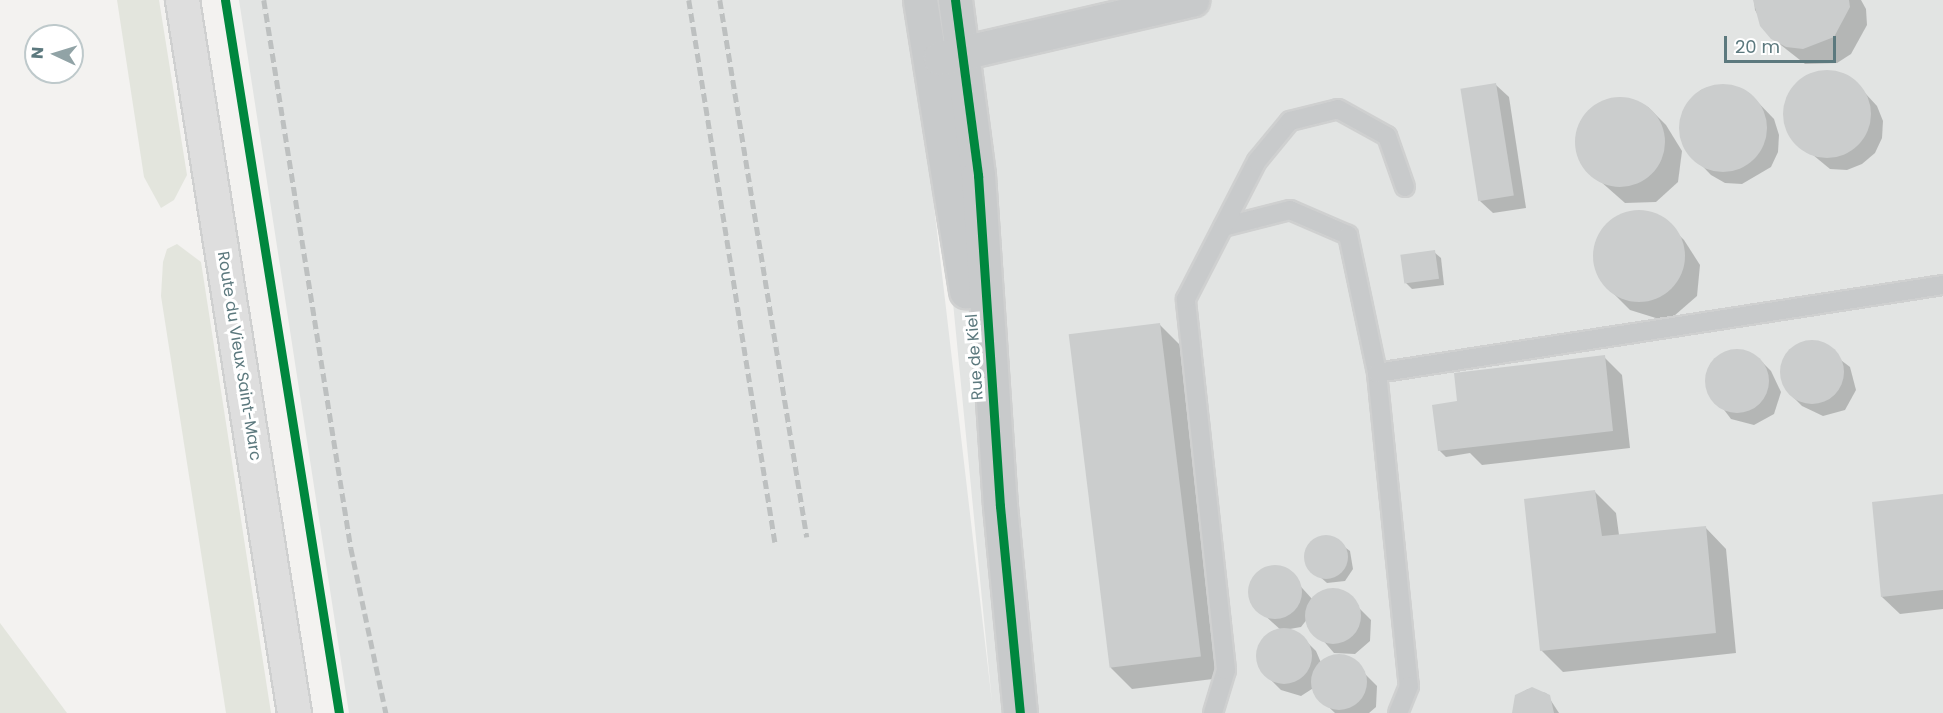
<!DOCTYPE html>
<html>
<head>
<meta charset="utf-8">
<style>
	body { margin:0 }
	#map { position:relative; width:1943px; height:713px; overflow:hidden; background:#f3f2f0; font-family:Poppins,sans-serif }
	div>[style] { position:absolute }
	.built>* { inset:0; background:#e2e4e3 }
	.green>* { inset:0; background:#e3e5dd }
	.shadow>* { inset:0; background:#0003 }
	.building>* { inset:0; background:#cbcdcd; transform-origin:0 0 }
	.round { border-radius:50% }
	.roads { filter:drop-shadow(2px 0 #cfd0d0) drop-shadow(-2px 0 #cfd0d0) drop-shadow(0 2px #cfd0d0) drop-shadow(0 -2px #cfd0d0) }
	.lane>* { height:18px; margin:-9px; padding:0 9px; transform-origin:9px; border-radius:9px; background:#c8cacb }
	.street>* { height:33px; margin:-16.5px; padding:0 16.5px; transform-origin:16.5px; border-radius:16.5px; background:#c8cacb }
	.secondary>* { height:33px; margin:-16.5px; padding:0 16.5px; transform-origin:16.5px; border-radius:16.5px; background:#dedede }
	.rail>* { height:4.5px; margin-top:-2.25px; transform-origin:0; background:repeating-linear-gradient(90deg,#bdc0c0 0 9px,transparent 0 13.5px) }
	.cycleway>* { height:9px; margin:-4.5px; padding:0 4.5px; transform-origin:4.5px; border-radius:4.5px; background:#00873e }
	span { translate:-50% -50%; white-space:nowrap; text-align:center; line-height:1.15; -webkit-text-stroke:6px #fff; paint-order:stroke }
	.street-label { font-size:16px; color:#5c797e }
	.north { position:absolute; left:24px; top:24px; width:60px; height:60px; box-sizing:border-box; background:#fff; border:2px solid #bec9cb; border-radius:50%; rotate:274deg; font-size:16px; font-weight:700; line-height:24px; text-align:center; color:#5c797e }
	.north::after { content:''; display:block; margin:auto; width:21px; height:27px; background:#91a3a6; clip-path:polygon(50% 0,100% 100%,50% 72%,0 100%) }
	.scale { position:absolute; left:1724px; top:36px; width:112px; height:27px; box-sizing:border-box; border:3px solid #5c797e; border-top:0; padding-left:8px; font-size:18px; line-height:21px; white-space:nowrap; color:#5c797e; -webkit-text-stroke:4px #fff; paint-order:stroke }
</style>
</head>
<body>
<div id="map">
	<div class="built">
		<div style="clip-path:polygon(239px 0,910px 0,992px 702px,930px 67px,913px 0,1943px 0,1943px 713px,349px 713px)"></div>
	</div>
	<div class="green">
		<div style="clip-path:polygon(117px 0,159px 0,187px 175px,174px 200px,161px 208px,144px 177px)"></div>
		<div style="clip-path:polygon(177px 244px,201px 262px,271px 713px,226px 713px,161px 296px,163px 262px,167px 249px)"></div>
		<div style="clip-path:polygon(0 623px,67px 713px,0 713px)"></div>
	</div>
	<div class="shadow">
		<div style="clip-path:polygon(1754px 0,1861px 0,1866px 9px,1867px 25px,1851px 54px,1837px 63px,1805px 64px,1772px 38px,1755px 10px)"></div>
		<div style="clip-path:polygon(1821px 71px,1838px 73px,1853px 80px,1877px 106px,1883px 121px,1882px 138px,1875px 153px,1862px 164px,1847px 170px,1830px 169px,1790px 136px,1785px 120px,1786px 103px,1793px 88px,1805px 77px)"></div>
		<div style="clip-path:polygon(1496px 85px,1509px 97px,1526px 208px,1493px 213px,1480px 201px)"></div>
		<div style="clip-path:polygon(1717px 85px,1734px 86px,1749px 93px,1774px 119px,1779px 135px,1778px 152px,1771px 167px,1742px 184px,1725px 183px,1711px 175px,1686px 149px,1680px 134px,1682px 117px,1689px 102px,1701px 90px)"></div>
		<div style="clip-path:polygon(1619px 98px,1648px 107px,1666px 125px,1682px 151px,1678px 182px,1656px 202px,1625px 203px,1583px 166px,1577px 151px,1576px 136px,1582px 121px,1604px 101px)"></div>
		<div style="clip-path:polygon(1638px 212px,1666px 222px,1684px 240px,1700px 265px,1697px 296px,1674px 316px,1659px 319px,1630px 310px,1612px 292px,1595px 266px,1595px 250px,1609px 223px)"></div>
		<div style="clip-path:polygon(1434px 252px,1441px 258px,1444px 285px,1412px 289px,1406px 283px)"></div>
		<div style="clip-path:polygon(1160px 325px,1181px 346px,1221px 678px,1132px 689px,1111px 668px)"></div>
		<div style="clip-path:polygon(1817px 342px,1850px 367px,1856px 390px,1845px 410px,1823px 416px,1802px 406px,1789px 393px,1781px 371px,1786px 355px,1795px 347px)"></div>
		<div style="clip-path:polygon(1736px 350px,1758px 358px,1771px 371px,1781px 392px,1774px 414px,1754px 425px,1731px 419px,1706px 386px,1706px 374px,1715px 359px)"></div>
		<div style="clip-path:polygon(1604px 357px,1622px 375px,1630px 448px,1482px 465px,1470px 453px,1446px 457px,1439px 450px)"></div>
		<div style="clip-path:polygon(1595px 492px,1616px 513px,1619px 535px,1705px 527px,1726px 549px,1736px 653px,1563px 672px,1541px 650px)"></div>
		<div style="clip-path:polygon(1943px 495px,1943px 609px,1900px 614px,1882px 597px)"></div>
		<div style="clip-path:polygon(1331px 537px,1350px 551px,1353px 569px,1345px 581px,1327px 583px,1309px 567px,1306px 553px,1317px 539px)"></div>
		<div style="clip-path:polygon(1264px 568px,1284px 568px,1313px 600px,1322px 592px,1343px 592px,1371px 620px,1370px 641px,1355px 654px,1334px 653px,1308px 623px,1308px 618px,1301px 627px,1284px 630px,1303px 638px,1316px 651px,1322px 665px,1328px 659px,1349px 658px,1377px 686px,1376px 707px,1369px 713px,1335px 713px,1316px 695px,1315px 687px,1301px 696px,1281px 690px,1268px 677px,1258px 658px,1265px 638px,1282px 631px,1252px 604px,1250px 583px)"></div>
		<div style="clip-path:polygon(1528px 689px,1546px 693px,1559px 713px,1514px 713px,1516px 696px)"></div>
	</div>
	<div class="building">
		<div style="clip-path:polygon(1753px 0,1849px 0,1850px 7px,1834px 37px,1803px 49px,1786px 47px,1771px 39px,1760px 26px)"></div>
		<div class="round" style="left:1783px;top:70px;width:88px;height:88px"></div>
		<div style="left:1496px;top:83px;width:114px;height:36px;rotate:81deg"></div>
		<div class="round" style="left:1679px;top:84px;width:88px;height:88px"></div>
		<div class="round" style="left:1575px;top:97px;width:90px;height:90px"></div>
		<div class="round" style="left:1593px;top:210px;width:92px;height:92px"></div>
		<div style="left:1435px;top:250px;width:29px;height:35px;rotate:82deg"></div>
		<div style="left:1160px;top:323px;width:336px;height:92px;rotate:83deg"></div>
		<div class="round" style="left:1780px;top:340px;width:64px;height:64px"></div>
		<div class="round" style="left:1705px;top:349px;width:64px;height:64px"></div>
		<div style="clip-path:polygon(1605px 355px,1613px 431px,1438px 451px,1432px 405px,1457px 401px,1454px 373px)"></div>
		<div style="clip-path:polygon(1595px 490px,1602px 536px,1706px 526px,1716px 633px,1540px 651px,1524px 499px)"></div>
		<div style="clip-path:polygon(1943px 494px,1943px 590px,1881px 597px,1872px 502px)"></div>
		<div class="round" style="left:1304px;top:535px;width:44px;height:44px"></div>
		<div class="round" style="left:1248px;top:565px;width:54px;height:54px"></div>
		<div class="round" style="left:1305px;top:588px;width:56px;height:56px"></div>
		<div class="round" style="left:1256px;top:628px;width:56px;height:56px"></div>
		<div class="round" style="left:1311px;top:654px;width:56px;height:56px"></div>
		<div style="clip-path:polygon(1532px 687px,1550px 695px,1554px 713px,1512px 713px,1515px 695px)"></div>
	</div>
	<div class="roads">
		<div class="lane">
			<div style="left:1223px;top:227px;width:69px;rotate:-14.2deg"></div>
			<div style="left:1290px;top:210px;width:63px;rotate:23.3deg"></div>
			<div style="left:1348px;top:235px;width:141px;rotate:78.1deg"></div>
			<div style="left:1377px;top:373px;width:315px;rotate:84.2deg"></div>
			<div style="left:1409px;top:686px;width:29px;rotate:112deg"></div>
			<div style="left:1377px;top:373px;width:573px;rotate:-8.84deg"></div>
			<div style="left:1213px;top:713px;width:45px;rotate:-73.2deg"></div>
			<div style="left:1226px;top:670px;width:373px;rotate:-96.2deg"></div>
			<div style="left:1186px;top:299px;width:155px;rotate:-62.8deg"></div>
			<div style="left:1257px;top:161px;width:52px;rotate:-50.5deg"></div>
			<div style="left:1290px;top:121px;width:49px;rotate:-14deg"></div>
			<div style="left:1338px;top:109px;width:56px;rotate:28.9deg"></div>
			<div style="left:1387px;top:136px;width:54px;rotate:70.6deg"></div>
		</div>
		<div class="street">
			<div style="left:920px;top:0;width:295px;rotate:81deg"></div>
			<div style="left:955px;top:0;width:177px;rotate:82.5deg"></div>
			<div style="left:978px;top:175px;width:332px;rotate:86.2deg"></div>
			<div style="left:1000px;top:506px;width:208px;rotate:84.5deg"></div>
			<div style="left:940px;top:58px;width:259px;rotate:-13deg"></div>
		</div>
		<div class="secondary">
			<div style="left:182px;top:0;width:722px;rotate:81.07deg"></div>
		</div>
	</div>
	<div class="rail">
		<div style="left:264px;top:0;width:555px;rotate:80.98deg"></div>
		<div style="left:351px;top:548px;width:169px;rotate:78deg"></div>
		<div style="left:689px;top:0;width:549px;rotate:80.98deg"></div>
		<div style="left:720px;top:0;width:544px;rotate:80.8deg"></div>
	</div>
	<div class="cycleway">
		<div style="left:225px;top:0;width:722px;rotate:80.92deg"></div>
		<div style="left:955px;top:0;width:177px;rotate:82.5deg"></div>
		<div style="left:978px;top:175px;width:332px;rotate:86.2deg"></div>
		<div style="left:1000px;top:506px;width:208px;rotate:84.5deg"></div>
	</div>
	<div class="street-label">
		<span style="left:239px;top:356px;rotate:81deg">Route du Vieux Saint-Marc</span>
		<span style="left:975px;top:357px;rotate:-94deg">Rue de Kiel</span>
	</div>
	<div class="north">N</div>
	<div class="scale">20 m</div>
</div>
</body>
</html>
